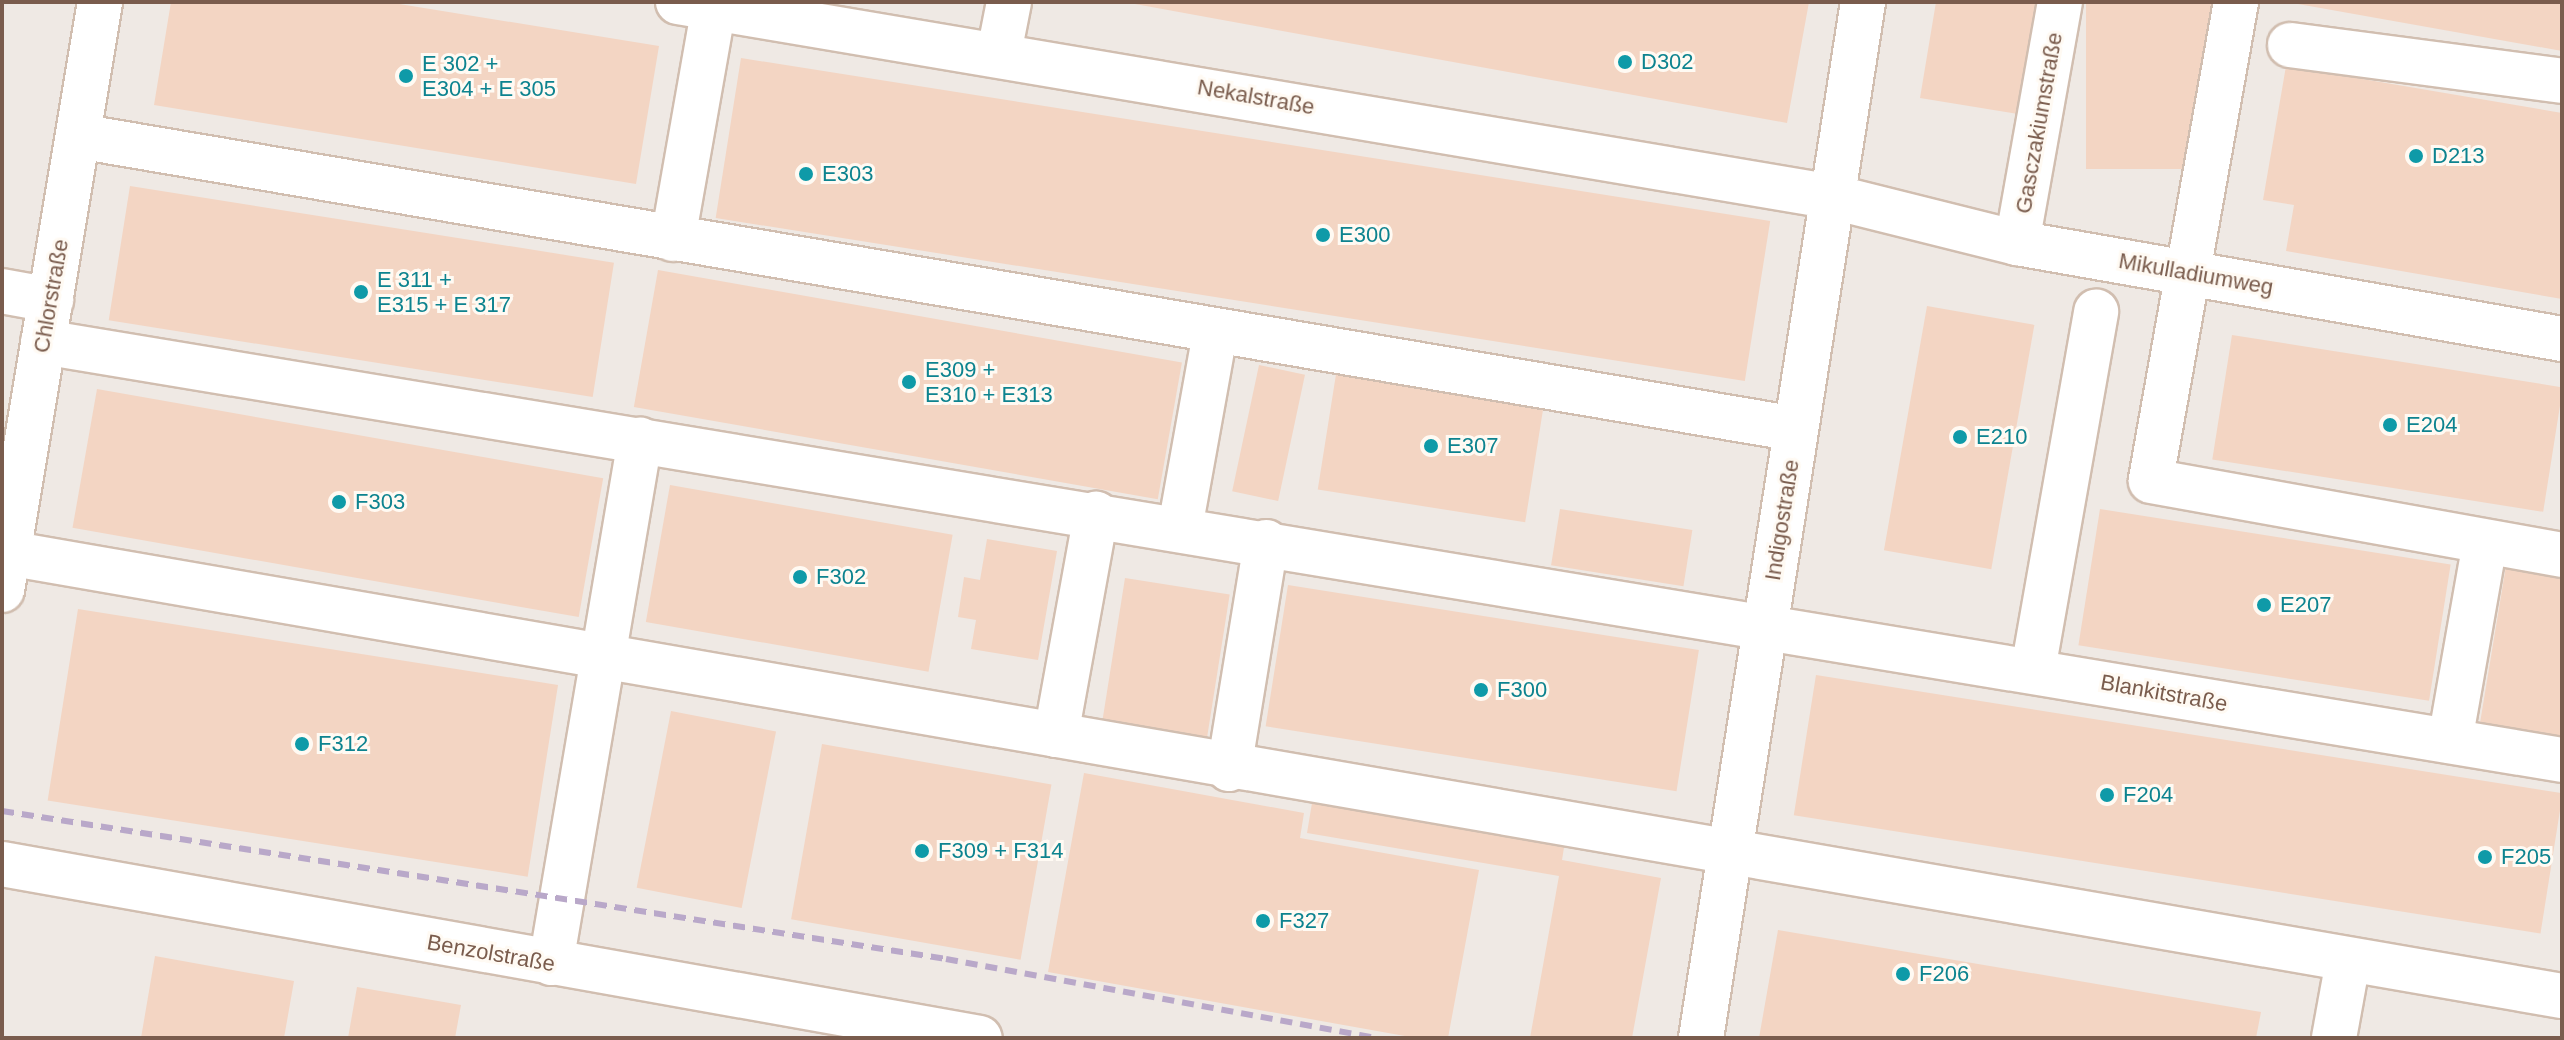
<!DOCTYPE html>
<html>
<head>
<meta charset="utf-8">
<style>
	body { margin:0 }
	#map { position:relative; width:2564px; height:1040px; overflow:hidden; background:#fdf6ec; font-family:Arial,sans-serif }
	div>[style] { position:absolute }
	.industrial>* { inset:0; background:#efe9e4; transform-origin:0 0 }
	.building>* { inset:0; background:#f3d5c3; transform-origin:0 0 }
	.roads { filter:drop-shadow(2px 0 #d1beb0) drop-shadow(-2px 0 #d1beb0) drop-shadow(0 2px #d1beb0) drop-shadow(0 -2px #d1beb0) }
	.minor>* { height:44px; margin:-22px; padding:0 22px; transform-origin:22px; border-radius:22px; background:#fff }
	.rail>* { height:6px; margin-top:-3px; transform-origin:0; background:repeating-linear-gradient(90deg,#b9a8c9 0 12px,transparent 0 20px) }
	.dots>* { width:22px; height:22px; translate:-50% -50%; box-sizing:border-box; border:4px solid #fffaf3; border-radius:50% }
	span { translate:-50% -50%; white-space:nowrap; text-align:center; line-height:1.15; -webkit-text-stroke:6px #fffaf3; paint-order:stroke }
	.culture-label { font-size:22px; color:#0d838f }
	.left { translate:0 -50%; text-align:left }
	.street-label { font-size:22px; color:#7a5c4d }
	.frame { position:absolute; inset:0; border:4px solid #7a5c4d; pointer-events:none }
</style>
</head>
<body>
<div id="map">
	<div class="industrial">
		<div style="left:2px;top:2px;width:2560px;height:1036px"></div>
	</div>
	<div class="building">
		<div style="clip-path:polygon(171px 2px,387px 2px,659px 46px,636px 184px,154px 105px)"></div>
		<div style="clip-path:polygon(1124px 2px,1809px 2px,1787px 123px)"></div>
		<div style="clip-path:polygon(1936px 2px,2037px 2px,2018px 114px,1920px 98px)"></div>
		<div style="left:2086px;top:2px;width:126px;height:167px"></div>
		<div style="clip-path:polygon(2298px 2px,2562px 2px,2562px 51px,2298px 4px)"></div>
		<div style="left:741px;top:58px;width:1042px;height:162px;rotate:9deg"></div>
		<div style="clip-path:polygon(2286px 66px,2562px 113px,2562px 299px,2286px 251px,2294px 205px,2263px 200px)"></div>
		<div style="left:130px;top:186px;width:490px;height:136px;rotate:9deg"></div>
		<div style="left:658px;top:270px;width:532px;height:139px;rotate:10deg"></div>
		<div style="left:1927px;top:306px;width:109px;height:248px;rotate:10deg"></div>
		<div style="left:2232px;top:335px;width:335px;height:126px;rotate:9deg"></div>
		<div style="left:1259px;top:365px;width:47px;height:129px;rotate:12deg"></div>
		<div style="left:1337px;top:368px;width:210px;height:123px;rotate:9deg"></div>
		<div style="left:97px;top:389px;width:514px;height:141px;rotate:10deg"></div>
		<div style="left:670px;top:485px;width:287px;height:139px;rotate:10deg"></div>
		<div style="left:1560px;top:509px;width:134px;height:57px;rotate:9deg"></div>
		<div style="left:2100px;top:509px;width:355px;height:138px;rotate:9deg"></div>
		<div style="clip-path:polygon(987px 539px,1057px 551px,1038px 660px,971px 649px,976px 620px,958px 617px,964px 577px,980px 580px)"></div>
		<div style="clip-path:polygon(2506px 566px,2562px 576px,2562px 736px,2480px 723px)"></div>
		<div style="left:1125px;top:578px;width:106px;height:148px;rotate:9deg"></div>
		<div style="left:1288px;top:585px;width:416px;height:143px;rotate:9deg"></div>
		<div style="left:78px;top:609px;width:486px;height:194px;rotate:9deg"></div>
		<div style="left:1816px;top:675px;width:756px;height:142px;rotate:9deg"></div>
		<div style="left:671px;top:711px;width:107px;height:180px;rotate:11deg"></div>
		<div style="left:822px;top:744px;width:233px;height:178px;rotate:10deg"></div>
		<div style="clip-path:polygon(1084px 773px,1304px 813px,1300px 838px,1479px 870px,1448px 1038px,1416px 1038px,1048px 972px)"></div>
		<div style="clip-path:polygon(1315px 785px,1567px 829px,1562px 860px,1661px 878px,1632px 1038px,1530px 1038px,1559px 876px,1307px 833px)"></div>
		<div style="clip-path:polygon(1778px 930px,2261px 1012px,2256px 1038px,1759px 1038px)"></div>
		<div style="clip-path:polygon(155px 956px,294px 981px,284px 1038px,141px 1038px)"></div>
		<div style="clip-path:polygon(357px 987px,461px 1005px,455px 1038px,348px 1038px)"></div>
	</div>
	<div class="roads">
		<div class="minor">
			<div style="left:678px;top:2px;width:1171px;rotate:9.58deg"></div>
			<div style="left:1833px;top:197px;width:190px;rotate:14deg"></div>
			<div style="left:2017px;top:243px;width:553px;rotate:9.99deg"></div>
			<div style="left:2236px;top:2px;width:486px;rotate:100.1deg"></div>
			<div style="left:2151px;top:481px;width:418px;rotate:10.2deg"></div>
			<div style="left:2290px;top:45px;width:274px;rotate:7.5deg"></div>
			<div style="left:999px;top:53px;width:52px;rotate:-78.9deg"></div>
			<div style="left:78px;top:136px;width:1743px;rotate:9.68deg"></div>
			<div style="left:673px;top:239px;width:241px;rotate:-80deg"></div>
			<div style="left:2017px;top:243px;width:245px;rotate:-79.9deg"></div>
			<div style="left:2px;top:291px;width:50px;rotate:10.4deg"></div>
			<div style="left:43px;top:342px;width:2553px;rotate:9.42deg"></div>
			<div style="left:1180px;top:528px;width:198px;rotate:-79.8deg"></div>
			<div style="left:2px;top:552px;width:2598px;rotate:9.84deg"></div>
			<div style="left:2px;top:590px;width:596px;rotate:-80.54deg"></div>
			<div style="left:2033px;top:670px;width:364px;rotate:-80deg"></div>
			<div style="left:1056px;top:735px;width:225px;rotate:-79.7deg"></div>
			<div style="left:2450px;top:741px;width:202px;rotate:-80deg"></div>
			<div style="left:1229px;top:769px;width:230px;rotate:-80.7deg"></div>
			<div style="left:2px;top:864px;width:993px;rotate:10.09deg"></div>
			<div style="left:551px;top:963px;width:531px;rotate:-80.34deg"></div>
			<div style="left:1701px;top:1038px;width:1049px;rotate:-81.11deg"></div>
			<div style="left:2334px;top:1038px;width:78px;rotate:-79.7deg"></div>
		</div>
	</div>
	<div class="rail">
		<div style="left:2px;top:811px;width:956px;rotate:8.91deg"></div>
		<div style="left:946px;top:959px;width:437px;rotate:10.4deg"></div>
	</div>
	<div class="dots">
		<div style="left:1625px;top:62px;background:#0f9aa8"></div>
		<div style="left:406px;top:76px;background:#0f9aa8"></div>
		<div style="left:2416px;top:156px;background:#0f9aa8"></div>
		<div style="left:806px;top:174px;background:#0f9aa8"></div>
		<div style="left:1323px;top:235px;background:#0f9aa8"></div>
		<div style="left:361px;top:292px;background:#0f9aa8"></div>
		<div style="left:909px;top:382px;background:#0f9aa8"></div>
		<div style="left:2390px;top:425px;background:#0f9aa8"></div>
		<div style="left:1960px;top:437px;background:#0f9aa8"></div>
		<div style="left:1431px;top:446px;background:#0f9aa8"></div>
		<div style="left:339px;top:502px;background:#0f9aa8"></div>
		<div style="left:800px;top:577px;background:#0f9aa8"></div>
		<div style="left:2264px;top:605px;background:#0f9aa8"></div>
		<div style="left:1481px;top:690px;background:#0f9aa8"></div>
		<div style="left:302px;top:744px;background:#0f9aa8"></div>
		<div style="left:2107px;top:795px;background:#0f9aa8"></div>
		<div style="left:922px;top:851px;background:#0f9aa8"></div>
		<div style="left:2485px;top:857px;background:#0f9aa8"></div>
		<div style="left:1263px;top:921px;background:#0f9aa8"></div>
		<div style="left:1903px;top:974px;background:#0f9aa8"></div>
	</div>
	<div class="culture-label">
		<span class="left" style="left:1641px;top:62px">D302</span>
		<span class="left" style="left:422px;top:76px">E 302 +<br>E304 + E 305</span>
		<span class="left" style="left:2432px;top:156px">D213</span>
		<span class="left" style="left:822px;top:174px">E303</span>
		<span class="left" style="left:1339px;top:235px">E300</span>
		<span class="left" style="left:377px;top:292px">E 311 +<br>E315 + E 317</span>
		<span class="left" style="left:925px;top:382px">E309 +<br>E310 + E313</span>
		<span class="left" style="left:2406px;top:425px">E204</span>
		<span class="left" style="left:1976px;top:437px">E210</span>
		<span class="left" style="left:1447px;top:446px">E307</span>
		<span class="left" style="left:355px;top:502px">F303</span>
		<span class="left" style="left:816px;top:577px">F302</span>
		<span class="left" style="left:2280px;top:605px">E207</span>
		<span class="left" style="left:1497px;top:690px">F300</span>
		<span class="left" style="left:318px;top:744px">F312</span>
		<span class="left" style="left:2123px;top:795px">F204</span>
		<span class="left" style="left:938px;top:851px">F309 + F314</span>
		<span class="left" style="left:2501px;top:857px">F205</span>
		<span class="left" style="left:1279px;top:921px">F327</span>
		<span class="left" style="left:1919px;top:974px">F206</span>
	</div>
	<div class="street-label">
		<span style="left:1256px;top:97px;rotate:10deg">Nekalstraße</span>
		<span style="left:2039px;top:123px;rotate:-80deg">Gasczakiumstraße</span>
		<span style="left:2196px;top:274px;rotate:10deg">Mikulladiumweg</span>
		<span style="left:51px;top:296px;rotate:-80deg">Chlorstraße</span>
		<span style="left:1782px;top:520px;rotate:-81deg">Indigostraße</span>
		<span style="left:2164px;top:693px;rotate:10deg">Blankitstraße</span>
		<span style="left:491px;top:953px;rotate:10deg">Benzolstraße</span>
	</div>
	<div class="frame"></div>
</div>
</body>
</html>
